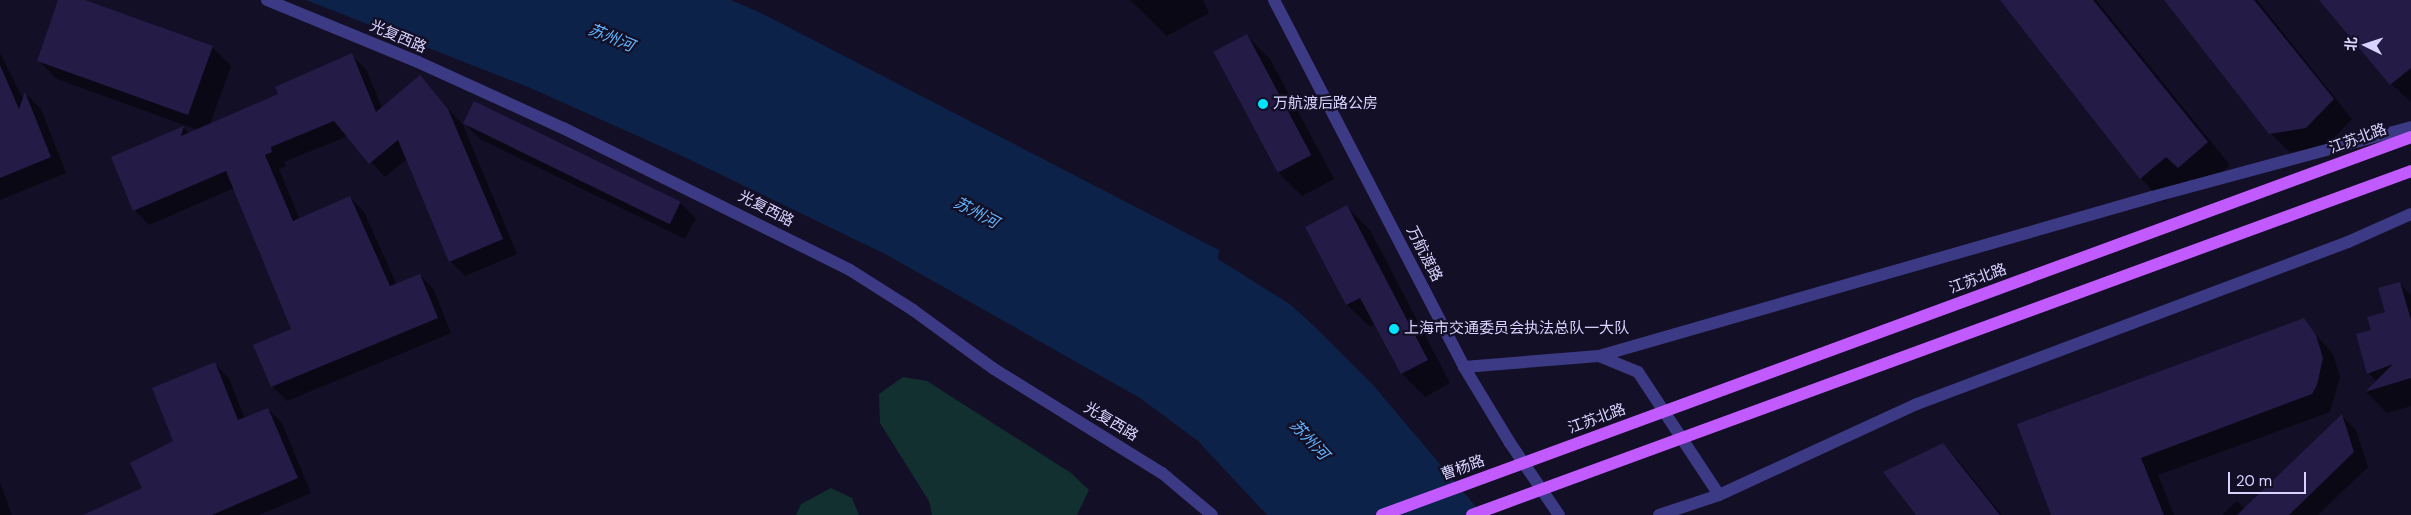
<!DOCTYPE html>
<html>
<head>
<meta charset="utf-8">
<style>
	body { margin:0 }
	#map { position:relative; width:2411px; height:515px; overflow:hidden; background:#130f26; font-family:"DM Sans","Noto Sans SC",sans-serif }
	div>[style] { position:absolute }
	.green>* { inset:0; background:#12302f }
	.water>* { inset:0; background:#0c2248 }
	.shadow>* { inset:0; background:#0007 }
	.building>* { inset:0; background:#241b47; transform-origin:0 0 }
	.minor>* { height:12px; margin:-6px; padding:0 6px; transform-origin:6px; border-radius:6px; background:#3d3a85 }
	.major>* { height:12px; margin:-6px; padding:0 6px; transform-origin:6px; border-radius:6px; background:#c25bff }
	.dots>* { width:14px; height:14px; translate:-50% -50%; box-sizing:border-box; border:2px solid #130f26; border-radius:50% }
	span { translate:-50% -50%; white-space:nowrap; text-align:center; line-height:1.15; -webkit-text-stroke:4.5px #130f26; paint-order:stroke }
	.street-label { font-size:15px; color:#d9d4ff }
	.poi-label { font-size:15px; color:#d9d4ff }
	.left { translate:0 -50%; text-align:left }
	.water-label { font-size:16px; color:#62b6ff; font-style:italic }
	.north { position:absolute; left:2341px; top:20px; width:50px; height:50px; -webkit-text-stroke:4px #130f26; paint-order:stroke; rotate:274deg; font-size:14px; font-weight:700; line-height:20px; text-align:center; color:#d9d4ff }
	.north::after { content:''; display:block; margin:auto; width:18px; height:22px; background:#d9d4ff; clip-path:polygon(50% 0,100% 100%,50% 72%,0 100%) }
	.scale { position:absolute; left:2228px; top:472px; width:78px; height:22px; box-sizing:border-box; border:2px solid #d9d4ff; border-top:0; padding-left:6px; font-size:15px; line-height:18px; white-space:nowrap; color:#d9d4ff; -webkit-text-stroke:4px #130f26; paint-order:stroke }
</style>
</head>
<body>
<div id="map">
	<div class="green">
		<div style="clip-path:polygon(903px 377px,927px 381px,1071px 473px,1089px 490px,1077px 515px,932px 515px,929px 501px,880px 423px,879px 394px)"></div>
		<div style="clip-path:polygon(831px 488px,852px 498px,859px 515px,796px 515px,801px 504px)"></div>
	</div>
	<div class="water">
		<div style="clip-path:polygon(306px 0,731px 0,761px 13px,1219px 250px,1218px 259px,1291px 305px,1317px 329px,1373px 385px,1483px 515px,1267px 515px,1198px 441px,1140px 398px,887px 255px,678px 154px,528px 87px)"></div>
	</div>
	<div class="shadow">
		<div style="clip-path:polygon(60px 0,81px 0,212px 47px,231px 66px,210px 124px,279px 95px,351px 55px,366px 69px,382px 108px,420px 77px,463px 125px,517px 254px,465px 276px,450px 261px,407px 159px,385px 177px,348px 136px,284px 162px,286px 166px,279px 169px,300px 220px,350px 197px,364px 212px,397px 285px,420px 275px,434px 290px,451px 333px,287px 401px,272px 386px,293px 329px,234px 188px,149px 225px,134px 210px,112px 158px,184px 128px,189px 133px,198px 130px,57px 79px,38px 60px)"></div>
		<div style="clip-path:polygon(1130px 0,1203px 0,1209px 13px,1167px 36px)"></div>
		<div style="clip-path:polygon(2002px 0,2096px 0,2230px 165px,2201px 190px,2190px 179px,2164px 202px,2141px 179px)"></div>
		<div style="clip-path:polygon(2165px 0,2257px 0,2352px 119px,2325px 147px,2290px 152px,2270px 133px)"></div>
		<div style="clip-path:polygon(2320px 0,2411px 0,2411px 102px,2391px 84px)"></div>
		<div style="clip-path:polygon(1247px 36px,1270px 59px,1334px 179px,1302px 196px,1279px 173px,1215px 53px)"></div>
		<div style="clip-path:polygon(0 53px,24px 101px,26px 94px,41px 109px,66px 173px,0 200px)"></div>
		<div style="clip-path:polygon(464px 123px,680px 203px,696px 218px,685px 239px,480px 139px)"></div>
		<div style="clip-path:polygon(1347px 207px,1370px 230px,1450px 383px,1425px 397px,1402px 374px,1376px 324px,1370px 327px,1347px 305px)"></div>
		<div style="clip-path:polygon(2400px 284px,2411px 295px,2411px 406px,2387px 413px,2366px 392px,2377px 382px,2368px 373px,2372px 331px,2387px 313px)"></div>
		<div style="clip-path:polygon(2303px 320px,2333px 354px,2340px 377px,2330px 412px,2158px 475px,2174px 515px,2052px 515px)"></div>
		<div style="clip-path:polygon(215px 364px,229px 378px,245px 419px,268px 409px,282px 423px,311px 493px,259px 515px,91px 515px,144px 489px,175px 441px)"></div>
		<div style="clip-path:polygon(2342px 416px,2356px 430px,2368px 467px,2318px 515px,2222px 515px,2237px 501px,2245px 509px)"></div>
		<div style="clip-path:polygon(1942px 445px,1958px 460px,2002px 515px,1917px 515px)"></div>
		<div style="clip-path:polygon(0 483px,12px 515px,0 515px)"></div>
	</div>
	<div class="building">
		<div style="clip-path:polygon(58px 0,85px 0,213px 46px,188px 115px,37px 61px)"></div>
		<div style="clip-path:polygon(2000px 0,2093px 0,2208px 142px,2178px 168px,2166px 157px,2140px 179px)"></div>
		<div style="clip-path:polygon(2164px 0,2254px 0,2334px 99px,2306px 128px,2269px 134px)"></div>
		<div style="clip-path:polygon(2319px 0,2411px 0,2411px 68px,2390px 85px)"></div>
		<div style="left:1247px;top:34px;width:137px;height:38px;rotate:62deg"></div>
		<div style="clip-path:polygon(352px 53px,376px 112px,420px 75px,448px 109px,503px 239px,449px 262px,398px 140px,369px 164px,334px 121px,271px 147px,272px 152px,265px 155px,293px 221px,350px 196px,390px 286px,420px 274px,438px 318px,271px 387px,253px 345px,291px 329px,226px 171px,133px 211px,111px 157px,184px 126px,181px 136px,278px 94px,275px 87px)"></div>
		<div style="clip-path:polygon(0 65px,19px 109px,25px 92px,51px 157px,0 178px)"></div>
		<div style="left:474px;top:101px;width:230px;height:25px;rotate:26deg"></div>
		<div style="clip-path:polygon(1347px 205px,1428px 360px,1401px 374px,1360px 298px,1346px 305px,1305px 227px)"></div>
		<div style="clip-path:polygon(2400px 282px,2411px 320px,2411px 378px,2365px 392px,2393px 364px,2367px 374px,2356px 334px,2371px 330px,2367px 317px,2385px 312px,2378px 288px)"></div>
		<div style="clip-path:polygon(2304px 318px,2316px 335px,2323px 358px,2317px 385px,2312px 394px,2141px 458px,2164px 515px,2051px 515px,2017px 424px)"></div>
		<div style="clip-path:polygon(215px 362px,238px 420px,268px 408px,298px 478px,212px 515px,83px 515px,142px 488px,130px 463px,173px 441px,152px 388px)"></div>
		<div style="clip-path:polygon(2342px 414px,2354px 452px,2289px 515px,2237px 515px)"></div>
		<div style="clip-path:polygon(1943px 443px,2000px 515px,1916px 515px,1883px 472px)"></div>
	</div>
	<div class="minor">
		<div style="left:267px;top:0;width:163px;rotate:22.3deg"></div>
		<div style="left:418px;top:62px;width:159px;rotate:24.5deg"></div>
		<div style="left:563px;top:128px;width:320px;rotate:26.3deg"></div>
		<div style="left:850px;top:270px;width:75px;rotate:32.4deg"></div>
		<div style="left:913px;top:310px;width:100px;rotate:36.1deg"></div>
		<div style="left:994px;top:369px;width:198px;rotate:31.8deg"></div>
		<div style="left:1162px;top:473px;width:65px;rotate:40deg"></div>
		<div style="left:1274px;top:0;width:413px;rotate:62.6deg"></div>
		<div style="left:1464px;top:367px;width:89px;rotate:58.8deg"></div>
		<div style="left:1510px;top:443px;width:87px;rotate:55.8deg"></div>
		<div style="left:1599px;top:356px;width:575px;rotate:-16.04deg"></div>
		<div style="left:2152px;top:197px;width:268px;rotate:-15.1deg"></div>
		<div style="left:1464px;top:367px;width:135px;rotate:-4.7deg"></div>
		<div style="left:1599px;top:356px;width:42px;rotate:22.3deg"></div>
		<div style="left:1638px;top:372px;width:147px;rotate:56.6deg"></div>
		<div style="left:1659px;top:515px;width:63px;rotate:-18.4deg"></div>
		<div style="left:1719px;top:495px;width:218px;rotate:-24.7deg"></div>
		<div style="left:1917px;top:404px;width:460px;rotate:-20.6deg"></div>
		<div style="left:2348px;top:242px;width:69px;rotate:-24deg"></div>
	</div>
	<div class="major">
		<div style="left:1382px;top:515px;width:1096px;rotate:-20.17deg"></div>
		<div style="left:1472px;top:515px;width:1000px;rotate:-20.12deg"></div>
	</div>
	<div class="dots">
		<div style="left:1263px;top:104px;background:#00e5ff"></div>
		<div style="left:1394px;top:329px;background:#00e5ff"></div>
	</div>
	<div class="street-label">
		<span style="left:398px;top:37px;rotate:23deg">光复西路</span>
		<span style="left:2358px;top:139px;rotate:-20deg">江苏北路</span>
		<span style="left:766px;top:209px;rotate:27deg">光复西路</span>
		<span style="left:1424px;top:254px;rotate:63deg">万航渡路</span>
		<span style="left:1978px;top:279px;rotate:-20deg">江苏北路</span>
		<span style="left:1597px;top:419px;rotate:-20deg">江苏北路</span>
		<span style="left:1111px;top:422px;rotate:31deg">光复西路</span>
		<span style="left:1463px;top:468px;rotate:-20deg">曹杨路</span>
	</div>
	<div class="poi-label">
		<span class="left" style="left:1273px;top:104px">万航渡后路公房</span>
		<span class="left" style="left:1404px;top:329px">上海市交通委员会执法总队一大队</span>
	</div>
	<div class="water-label">
		<span style="left:611px;top:38px;rotate:22deg">苏州河</span>
		<span style="left:976px;top:213px;rotate:28deg">苏州河</span>
		<span style="left:1309px;top:440px;rotate:47deg">苏州河</span>
	</div>
	<div class="north">北</div>
	<div class="scale">20 m</div>
</div>
</body>
</html>
